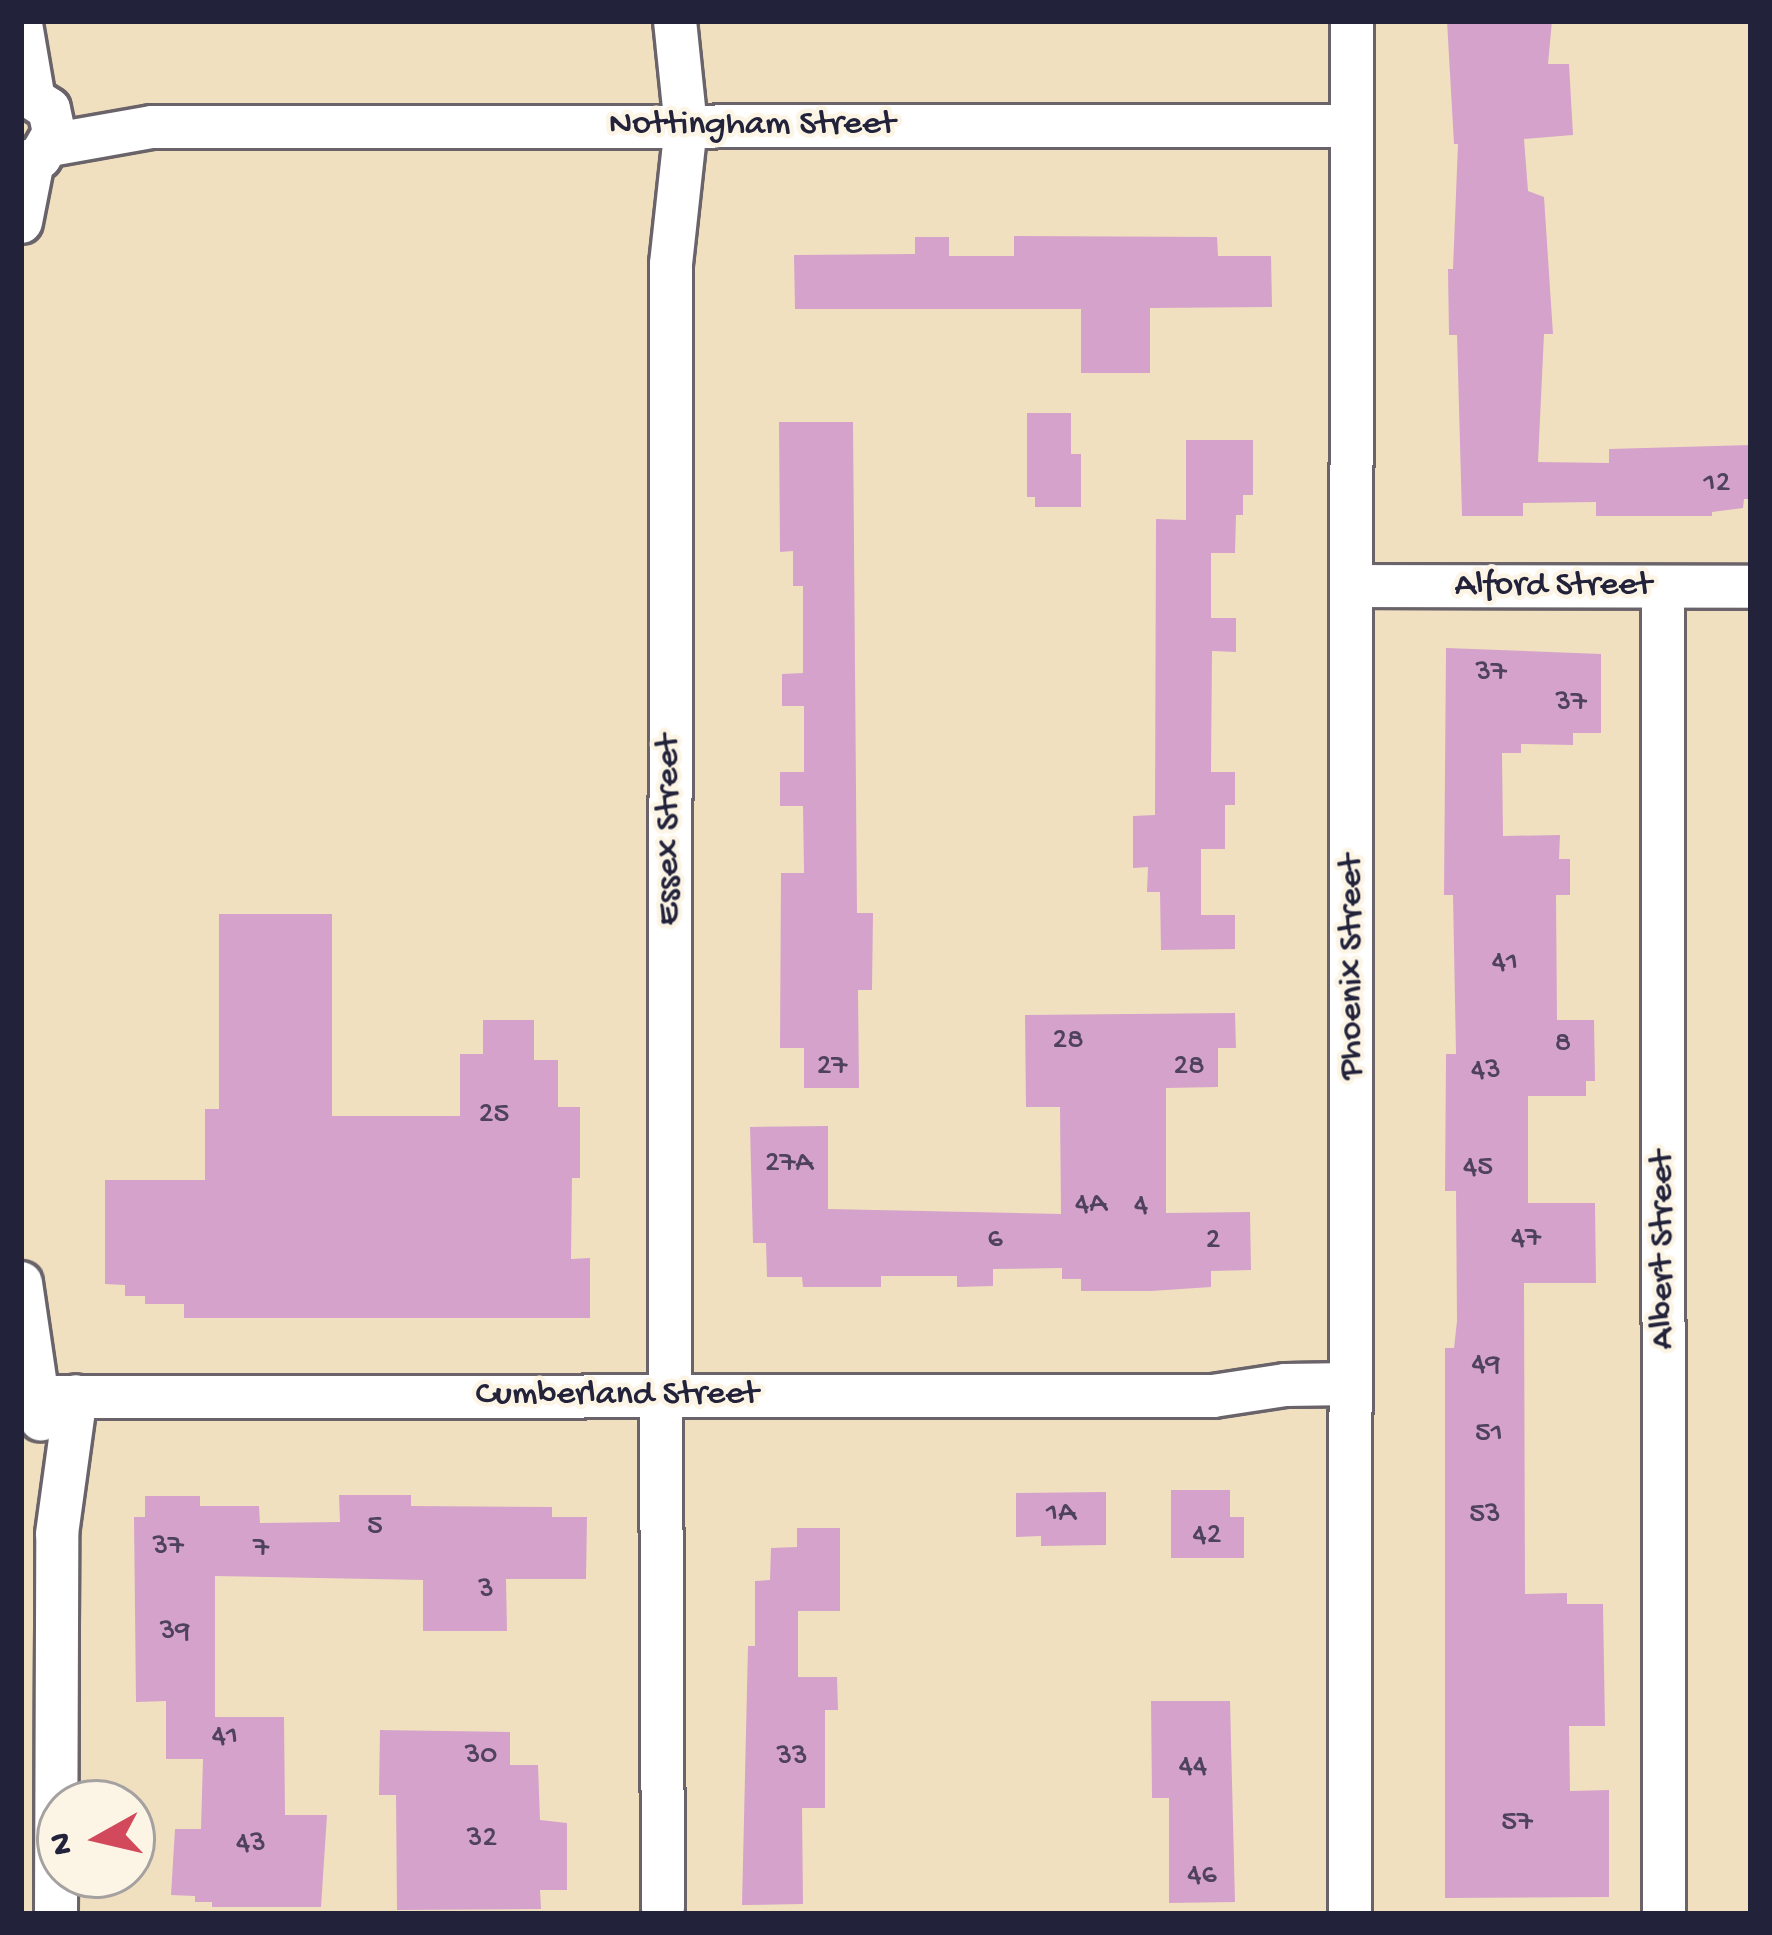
<!DOCTYPE html>
<html>
<head>
<meta charset="utf-8">
<style>
	body { margin:0 }
	#map { position:relative; width:1772px; height:1935px; overflow:hidden; background:#f0e0c0; font-family:"Gochi Hand",sans-serif }
	div>[style] { position:absolute }
	.building>* { inset:0; background:#d5a2cb }
	.roads { filter:drop-shadow(3px 0 #6a646a) drop-shadow(-3px 0 #6a646a) drop-shadow(0 3px #6a646a) drop-shadow(0 -3px #6a646a) }
	.minor>* { height:42px; margin:-21px; padding:0 21px; transform-origin:21px; border-radius:21px; background:#fff }
	span { translate:-50% -50%; white-space:nowrap; text-align:center; line-height:1.15; -webkit-text-stroke:9px #fcf5e5; paint-order:stroke }
	.number-label { font-size:30px; color:#4f425f }
	.number-label span { -webkit-text-stroke-width:0 }
	.street-label { font-size:36px; color:#22223b }
	.frame { position:absolute; inset:0; border:24px solid #22223b; pointer-events:none }
	.north { position:absolute; left:36px; top:1779px; width:120px; height:120px; box-sizing:border-box; background:#fcf5e5; border:3px solid #a5a1a1; border-radius:50%; rotate:262deg; font-size:33px; font-weight:700; line-height:48px; text-align:center; color:#22223b }
	.north::after { content:''; display:block; margin:auto; width:42px; height:54px; background:#d1495b; clip-path:polygon(50% 0,100% 100%,50% 72%,0 100%) }
</style>
</head>
<body>
<div id="map">
	<div class="building">
		<div style="clip-path:polygon(1447px 21px,1552px 21px,1548px 64px,1569px 64px,1573px 135px,1524px 139px,1528px 191px,1544px 197px,1553px 334px,1544px 334px,1538px 462px,1609px 463px,1609px 449px,1751px 445px,1751px 499px,1744px 499px,1743px 508px,1712px 512px,1712px 516px,1596px 516px,1596px 502px,1523px 503px,1523px 516px,1462px 516px,1457px 335px,1449px 335px,1448px 269px,1453px 269px,1458px 144px,1454px 144px)"></div>
		<div style="clip-path:polygon(1014px 236px,1217px 237px,1218px 256px,1271px 256px,1272px 307px,1150px 308px,1150px 373px,1081px 373px,1081px 309px,795px 309px,794px 255px,915px 254px,915px 237px,949px 237px,949px 256px,1014px 256px)"></div>
		<div style="clip-path:polygon(1027px 413px,1071px 413px,1071px 454px,1081px 454px,1081px 507px,1035px 507px,1035px 497px,1027px 497px)"></div>
		<div style="clip-path:polygon(779px 422px,853px 422px,857px 913px,873px 913px,872px 990px,858px 990px,859px 1088px,804px 1088px,804px 1048px,780px 1048px,781px 873px,804px 873px,803px 806px,780px 806px,780px 772px,804px 772px,804px 706px,782px 706px,782px 674px,803px 673px,803px 586px,793px 586px,793px 551px,780px 552px)"></div>
		<div style="clip-path:polygon(1186px 440px,1253px 440px,1253px 495px,1243px 495px,1243px 515px,1236px 515px,1235px 553px,1211px 553px,1211px 618px,1236px 618px,1236px 652px,1212px 651px,1211px 772px,1235px 772px,1235px 805px,1225px 805px,1225px 849px,1201px 849px,1201px 915px,1235px 915px,1235px 949px,1161px 950px,1160px 892px,1147px 892px,1148px 867px,1133px 868px,1133px 816px,1155px 815px,1156px 519px,1186px 520px)"></div>
		<div style="clip-path:polygon(1446px 648px,1601px 654px,1601px 733px,1573px 733px,1573px 745px,1521px 744px,1521px 753px,1502px 753px,1503px 836px,1560px 835px,1559px 859px,1570px 859px,1570px 895px,1556px 895px,1557px 1020px,1594px 1020px,1595px 1081px,1586px 1081px,1586px 1096px,1528px 1096px,1528px 1203px,1595px 1203px,1596px 1283px,1524px 1283px,1525px 1594px,1567px 1593px,1567px 1604px,1603px 1604px,1605px 1726px,1569px 1726px,1570px 1791px,1609px 1790px,1609px 1897px,1445px 1898px,1445px 1348px,1454px 1348px,1457px 1321px,1456px 1191px,1445px 1191px,1446px 1054px,1456px 1054px,1453px 895px,1444px 895px)"></div>
		<div style="clip-path:polygon(219px 914px,332px 914px,332px 1116px,460px 1116px,460px 1054px,483px 1054px,483px 1020px,534px 1020px,534px 1060px,558px 1060px,558px 1107px,580px 1107px,580px 1178px,572px 1178px,571px 1259px,590px 1258px,590px 1318px,184px 1318px,184px 1304px,145px 1304px,145px 1296px,125px 1296px,125px 1285px,105px 1284px,105px 1180px,205px 1180px,205px 1109px,219px 1109px)"></div>
		<div style="clip-path:polygon(1235px 1013px,1236px 1048px,1218px 1048px,1218px 1087px,1166px 1088px,1166px 1213px,1250px 1212px,1251px 1270px,1211px 1271px,1211px 1287px,1151px 1291px,1081px 1291px,1081px 1279px,1062px 1279px,1062px 1268px,993px 1269px,993px 1286px,957px 1287px,957px 1276px,881px 1276px,881px 1287px,803px 1287px,802px 1277px,767px 1277px,766px 1243px,753px 1243px,750px 1127px,828px 1126px,828px 1209px,1061px 1214px,1060px 1107px,1026px 1107px,1025px 1015px)"></div>
		<div style="clip-path:polygon(1171px 1490px,1230px 1490px,1230px 1517px,1244px 1517px,1244px 1558px,1171px 1558px)"></div>
		<div style="clip-path:polygon(1106px 1492px,1106px 1545px,1041px 1546px,1041px 1536px,1016px 1537px,1016px 1493px)"></div>
		<div style="clip-path:polygon(339px 1495px,411px 1495px,411px 1506px,552px 1507px,552px 1517px,587px 1517px,586px 1579px,506px 1579px,507px 1631px,423px 1631px,423px 1580px,215px 1576px,215px 1717px,284px 1717px,285px 1815px,327px 1815px,321px 1907px,212px 1907px,212px 1902px,195px 1902px,195px 1896px,171px 1895px,175px 1829px,201px 1829px,203px 1759px,166px 1759px,166px 1701px,136px 1702px,134px 1517px,145px 1517px,145px 1496px,200px 1496px,200px 1506px,259px 1506px,260px 1523px,340px 1522px)"></div>
		<div style="clip-path:polygon(797px 1528px,840px 1528px,840px 1611px,798px 1611px,798px 1677px,837px 1677px,838px 1710px,825px 1710px,825px 1808px,802px 1808px,803px 1904px,742px 1905px,748px 1646px,755px 1646px,755px 1581px,770px 1580px,771px 1548px,797px 1547px)"></div>
		<div style="clip-path:polygon(1151px 1701px,1230px 1701px,1235px 1902px,1169px 1903px,1169px 1798px,1152px 1798px)"></div>
		<div style="clip-path:polygon(380px 1730px,510px 1732px,510px 1765px,538px 1765px,540px 1820px,567px 1823px,567px 1890px,540px 1890px,541px 1909px,397px 1910px,396px 1795px,379px 1795px)"></div>
	</div>
	<div class="roads">
		<div class="minor">
			<div style="left:21px;top:24px;width:71px;rotate:80.3deg"></div>
			<div style="left:21px;top:91px;width:33px;rotate:33deg"></div>
			<div style="left:49px;top:109px;width:25px;rotate:78deg"></div>
			<div style="left:54px;top:133px;width:28px;rotate:120deg"></div>
			<div style="left:40px;top:157px;width:20px;rotate:160deg"></div>
			<div style="left:50px;top:145px;width:104px;rotate:-10deg"></div>
			<div style="left:152px;top:127px;width:1200px;rotate:-0.05deg"></div>
			<div style="left:21px;top:222px;width:62px;rotate:-78.9deg"></div>
			<div style="left:1354px;top:586px;width:397px;rotate:0.1deg"></div>
			<div style="left:1663px;top:587px;width:1327px;rotate:89.96deg"></div>
			<div style="left:21px;top:1283px;width:138px;rotate:81.7deg"></div>
			<div style="left:670px;top:1395px;width:1131px;rotate:-89.95deg"></div>
			<div style="left:671px;top:264px;width:138px;rotate:-83.8deg"></div>
			<div style="left:686px;top:127px;width:107px;rotate:-95.9deg"></div>
			<div style="left:661px;top:1396px;width:512px;rotate:89.78deg"></div>
			<div style="left:21px;top:1397px;width:1192px;rotate:-0.05deg"></div>
			<div style="left:1213px;top:1396px;width:73px;rotate:-8.7deg"></div>
			<div style="left:1285px;top:1385px;width:66px;rotate:-0.9deg"></div>
			<div style="left:56px;top:1914px;width:380px;rotate:-89.8deg"></div>
			<div style="left:57px;top:1534px;width:139px;rotate:-82.2deg"></div>
			<div style="left:1350px;top:1914px;width:1893px;rotate:-89.94deg"></div>
		</div>
	</div>
	<div class="number-label">
		<span style="left:1717px;top:485px">12</span>
		<span style="left:1491px;top:674px">37</span>
		<span style="left:1571px;top:704px">37</span>
		<span style="left:1505px;top:964px">41</span>
		<span style="left:1068px;top:1042px">28</span>
		<span style="left:1563px;top:1045px">8</span>
		<span style="left:832px;top:1068px">27</span>
		<span style="left:1189px;top:1068px">28</span>
		<span style="left:1486px;top:1072px">43</span>
		<span style="left:494px;top:1116px">25</span>
		<span style="left:789px;top:1165px">27A</span>
		<span style="left:1478px;top:1169px">45</span>
		<span style="left:1091px;top:1206px">4A</span>
		<span style="left:1141px;top:1207px">4</span>
		<span style="left:1526px;top:1240px">47</span>
		<span style="left:995px;top:1241px">6</span>
		<span style="left:1213px;top:1242px">2</span>
		<span style="left:1486px;top:1366px">49</span>
		<span style="left:1489px;top:1435px">51</span>
		<span style="left:1061px;top:1515px">1A</span>
		<span style="left:1485px;top:1516px">53</span>
		<span style="left:375px;top:1528px">5</span>
		<span style="left:1207px;top:1537px">42</span>
		<span style="left:168px;top:1548px">37</span>
		<span style="left:261px;top:1550px">7</span>
		<span style="left:486px;top:1591px">3</span>
		<span style="left:175px;top:1633px">39</span>
		<span style="left:225px;top:1738px">41</span>
		<span style="left:481px;top:1757px">30</span>
		<span style="left:792px;top:1758px">33</span>
		<span style="left:1193px;top:1768px">44</span>
		<span style="left:1517px;top:1824px">57</span>
		<span style="left:482px;top:1840px">32</span>
		<span style="left:251px;top:1845px">43</span>
		<span style="left:1202px;top:1877px">46</span>
	</div>
	<div class="street-label">
		<span style="left:752px;top:126px">Nottingham Street</span>
		<span style="left:1553px;top:587px">Alford Street</span>
		<span style="left:670px;top:830px;rotate:-90deg">Essex Street</span>
		<span style="left:1353px;top:967px;rotate:-90deg">Phoenix Street</span>
		<span style="left:1664px;top:1250px;rotate:-90deg">Albert Street</span>
		<span style="left:617px;top:1396px">Cumberland Street</span>
	</div>
	<div class="frame"></div>
	<div class="north">N</div>
</div>
</body>
</html>
